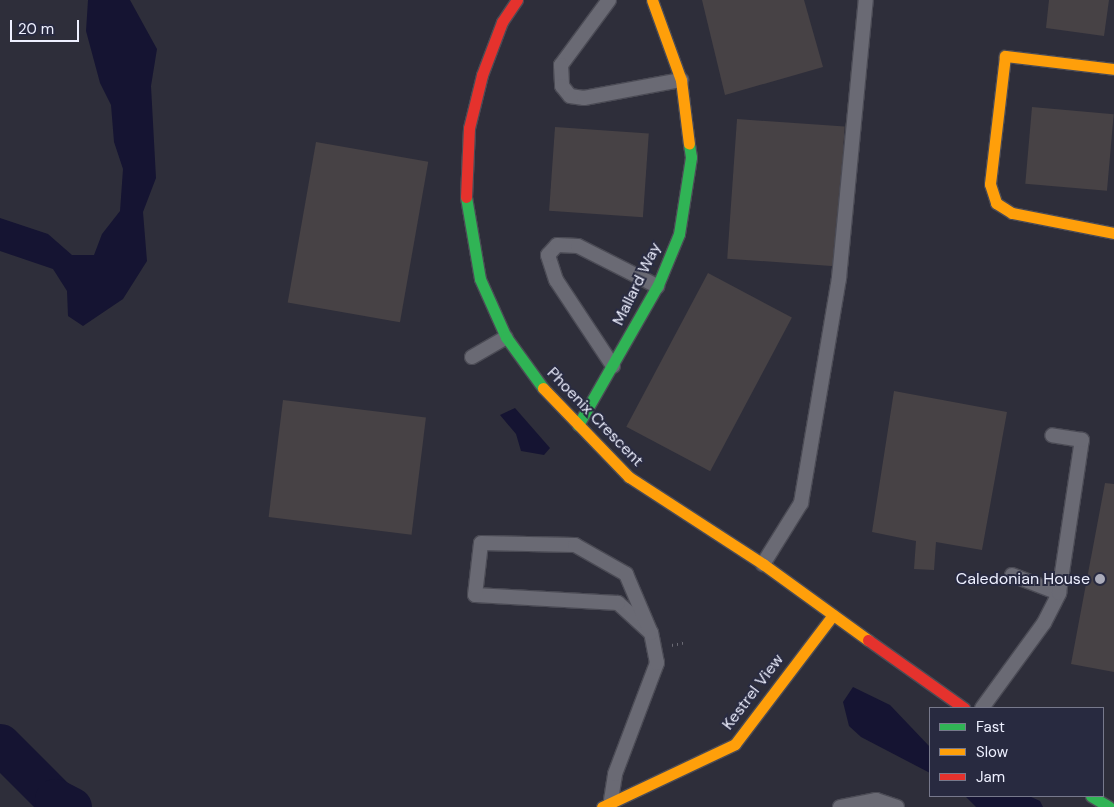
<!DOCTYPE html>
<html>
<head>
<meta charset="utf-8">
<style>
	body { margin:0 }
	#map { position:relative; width:1114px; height:807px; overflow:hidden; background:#2e2e3a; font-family:"DM Sans",sans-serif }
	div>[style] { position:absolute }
	.water>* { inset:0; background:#151432 }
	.river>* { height:41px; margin:-20.5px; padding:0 20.5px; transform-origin:20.5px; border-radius:20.5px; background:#151432 }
	.building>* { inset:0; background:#474245; transform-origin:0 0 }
	.path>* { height:3px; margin-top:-1.5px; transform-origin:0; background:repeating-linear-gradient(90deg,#6a6a74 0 1px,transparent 0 5px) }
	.roads { filter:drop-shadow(1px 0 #4b4b55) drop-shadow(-1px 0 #4b4b55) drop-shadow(0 1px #4b4b55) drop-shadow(0 -1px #4b4b55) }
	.lane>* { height:14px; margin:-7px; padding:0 7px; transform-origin:7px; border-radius:7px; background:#6a6a74 }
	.fast>* { height:11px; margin:-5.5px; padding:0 5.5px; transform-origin:5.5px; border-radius:5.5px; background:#30b455 }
	.slow>* { height:11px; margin:-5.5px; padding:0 5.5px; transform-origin:5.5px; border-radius:5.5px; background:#ff9f0a }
	.jam>* { height:11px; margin:-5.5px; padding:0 5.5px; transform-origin:5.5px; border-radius:5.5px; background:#e5322d }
	.dots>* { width:14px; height:14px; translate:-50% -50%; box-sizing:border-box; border:2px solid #282a40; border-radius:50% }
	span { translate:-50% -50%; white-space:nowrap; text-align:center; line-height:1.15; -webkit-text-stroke:4px #282a40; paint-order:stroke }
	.street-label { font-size:16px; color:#eef0ff }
	.poi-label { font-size:16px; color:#eef0ff }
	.right { translate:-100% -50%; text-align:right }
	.legend { position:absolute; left:929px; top:707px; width:175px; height:90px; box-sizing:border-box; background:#282a40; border:1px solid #77798c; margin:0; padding:6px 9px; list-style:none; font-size:15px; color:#eef0ff }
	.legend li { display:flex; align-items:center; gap:10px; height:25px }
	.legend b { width:25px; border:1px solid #77798c }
	.scale { position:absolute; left:10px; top:20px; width:69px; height:22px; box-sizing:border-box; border:2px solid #eef0ff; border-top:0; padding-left:6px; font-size:15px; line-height:18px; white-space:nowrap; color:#eef0ff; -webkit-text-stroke:4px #282a40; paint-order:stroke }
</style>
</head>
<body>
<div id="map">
	<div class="water">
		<div style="clip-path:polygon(88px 0,130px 0,157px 49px,151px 86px,156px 178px,143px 212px,147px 261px,123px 299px,83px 326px,68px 316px,67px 291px,53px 269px,0 251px,0 218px,48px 234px,72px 255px,94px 255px,102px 234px,120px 211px,123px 169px,114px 142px,111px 105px,100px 83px,86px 31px)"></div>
		<div style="clip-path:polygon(515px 408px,550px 448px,544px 455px,521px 451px,516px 434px,500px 415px)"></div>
		<div style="clip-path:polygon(853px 687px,890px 705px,930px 747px,930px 773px,861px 737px,849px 726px,843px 702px)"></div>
		<div style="clip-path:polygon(965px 796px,1029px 796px,1040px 801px,1043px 807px,976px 807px)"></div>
	</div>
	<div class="river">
		<div style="left:0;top:744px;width:78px;rotate:45deg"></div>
		<div style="left:55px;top:799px;width:18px;rotate:27deg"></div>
	</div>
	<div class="building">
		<div style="clip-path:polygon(702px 0,804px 0,823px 67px,725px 95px)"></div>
		<div style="clip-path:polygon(1049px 0,1109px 0,1104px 36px,1046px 28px)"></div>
		<div style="left:1032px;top:107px;width:82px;height:77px;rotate:5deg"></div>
		<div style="left:737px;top:119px;width:108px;height:140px;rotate:4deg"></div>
		<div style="left:555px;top:127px;width:94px;height:84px;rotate:4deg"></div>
		<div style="left:316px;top:142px;width:114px;height:163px;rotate:10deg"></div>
		<div style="left:708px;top:273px;width:95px;height:174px;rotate:28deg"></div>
		<div style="clip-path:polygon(894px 391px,1007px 412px,982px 550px,936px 542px,934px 570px,914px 569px,916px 541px,872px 532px)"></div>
		<div style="left:283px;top:400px;width:144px;height:118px;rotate:7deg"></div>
		<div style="clip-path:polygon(1105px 483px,1114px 484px,1114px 672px,1071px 664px)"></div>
	</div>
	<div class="path">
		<div style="left:672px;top:645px;width:14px;rotate:-12deg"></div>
	</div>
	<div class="roads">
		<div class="lane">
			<div style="left:609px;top:0;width:81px;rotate:126.4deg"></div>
			<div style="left:561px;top:65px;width:21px;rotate:87deg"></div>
			<div style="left:562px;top:86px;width:13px;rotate:51deg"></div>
			<div style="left:570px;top:96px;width:14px;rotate:8deg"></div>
			<div style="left:584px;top:98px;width:99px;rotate:-10.5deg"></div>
			<div style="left:472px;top:357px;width:39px;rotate:-30deg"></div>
			<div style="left:613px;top:366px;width:103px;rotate:-123.5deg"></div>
			<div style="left:556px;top:280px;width:26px;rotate:-108deg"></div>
			<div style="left:548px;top:255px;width:13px;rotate:-48deg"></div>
			<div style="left:557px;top:245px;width:21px;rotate:3deg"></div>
			<div style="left:578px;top:246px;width:89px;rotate:26.9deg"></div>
			<div style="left:763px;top:564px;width:72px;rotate:-58.1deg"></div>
			<div style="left:801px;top:503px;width:228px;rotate:-80.4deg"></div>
			<div style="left:839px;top:278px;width:279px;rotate:-84.5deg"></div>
			<div style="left:1012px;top:575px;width:50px;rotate:21deg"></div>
			<div style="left:982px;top:708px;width:105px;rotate:-53.9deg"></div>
			<div style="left:1044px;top:623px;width:34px;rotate:-63deg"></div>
			<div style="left:1059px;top:593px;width:155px;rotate:-81.5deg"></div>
			<div style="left:1082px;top:440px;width:30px;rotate:-171deg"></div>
			<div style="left:611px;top:800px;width:26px;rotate:-81deg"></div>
			<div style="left:615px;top:774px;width:119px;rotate:-69.3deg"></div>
			<div style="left:657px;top:663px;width:31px;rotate:-101deg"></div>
			<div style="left:651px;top:633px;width:45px;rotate:-137.7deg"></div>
			<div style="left:618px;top:603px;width:143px;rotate:-176.8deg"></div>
			<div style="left:475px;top:595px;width:52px;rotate:-83.4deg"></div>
			<div style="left:481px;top:543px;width:94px;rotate:1.2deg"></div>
			<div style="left:575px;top:545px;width:59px;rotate:29.6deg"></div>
			<div style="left:626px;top:574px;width:64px;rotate:67deg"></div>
			<div style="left:840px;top:807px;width:37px;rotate:-11deg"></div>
			<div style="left:876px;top:800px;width:22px;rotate:18deg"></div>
		</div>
		<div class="fast">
			<div style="left:466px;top:197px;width:83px;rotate:80.3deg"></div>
			<div style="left:480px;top:279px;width:64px;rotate:65.9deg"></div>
			<div style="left:506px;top:337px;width:63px;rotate:54deg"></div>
			<div style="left:578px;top:425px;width:161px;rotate:-60.3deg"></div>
			<div style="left:658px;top:285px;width:55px;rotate:-67.6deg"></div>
			<div style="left:679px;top:234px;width:78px;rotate:-81.1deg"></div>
			<div style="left:691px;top:157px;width:13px;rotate:-99deg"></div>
			<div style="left:1091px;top:796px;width:21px;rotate:31deg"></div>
		</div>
		<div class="slow">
			<div style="left:652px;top:0;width:85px;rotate:70.1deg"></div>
			<div style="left:681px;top:80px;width:64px;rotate:82.9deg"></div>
			<div style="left:1114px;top:69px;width:110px;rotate:-173.2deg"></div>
			<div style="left:1005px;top:56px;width:129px;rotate:96.7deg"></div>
			<div style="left:990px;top:184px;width:20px;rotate:72deg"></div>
			<div style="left:996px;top:203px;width:19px;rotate:32deg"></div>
			<div style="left:1012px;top:213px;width:104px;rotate:11.1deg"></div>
			<div style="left:543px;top:388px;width:124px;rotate:46deg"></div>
			<div style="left:629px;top:477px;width:160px;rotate:33deg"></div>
			<div style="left:763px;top:564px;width:130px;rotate:35.9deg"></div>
			<div style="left:602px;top:807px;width:147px;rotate:-25.3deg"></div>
			<div style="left:735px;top:744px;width:162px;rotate:-52.8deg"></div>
		</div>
		<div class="jam">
			<div style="left:466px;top:197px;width:69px;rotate:-87.5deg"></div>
			<div style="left:469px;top:128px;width:55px;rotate:-76.2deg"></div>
			<div style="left:482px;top:75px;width:57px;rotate:-69.3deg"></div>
			<div style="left:502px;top:22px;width:27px;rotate:-56deg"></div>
			<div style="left:868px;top:640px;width:118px;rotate:35.3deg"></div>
		</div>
	</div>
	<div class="dots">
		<div style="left:1100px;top:579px;background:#abacba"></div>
	</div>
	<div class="street-label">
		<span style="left:637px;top:284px;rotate:-64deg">Mallard Way</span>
		<span style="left:595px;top:417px;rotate:46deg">Phoenix Crescent</span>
		<span style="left:753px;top:692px;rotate:-53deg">Kestrel View</span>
	</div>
	<div class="poi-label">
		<span class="right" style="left:1090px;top:579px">Caledonian House</span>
	</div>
	<ul class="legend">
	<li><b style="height:6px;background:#30b455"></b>Fast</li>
	<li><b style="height:6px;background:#ff9f0a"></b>Slow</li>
	<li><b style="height:6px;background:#e5322d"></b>Jam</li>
	</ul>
	<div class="scale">20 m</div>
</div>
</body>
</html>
